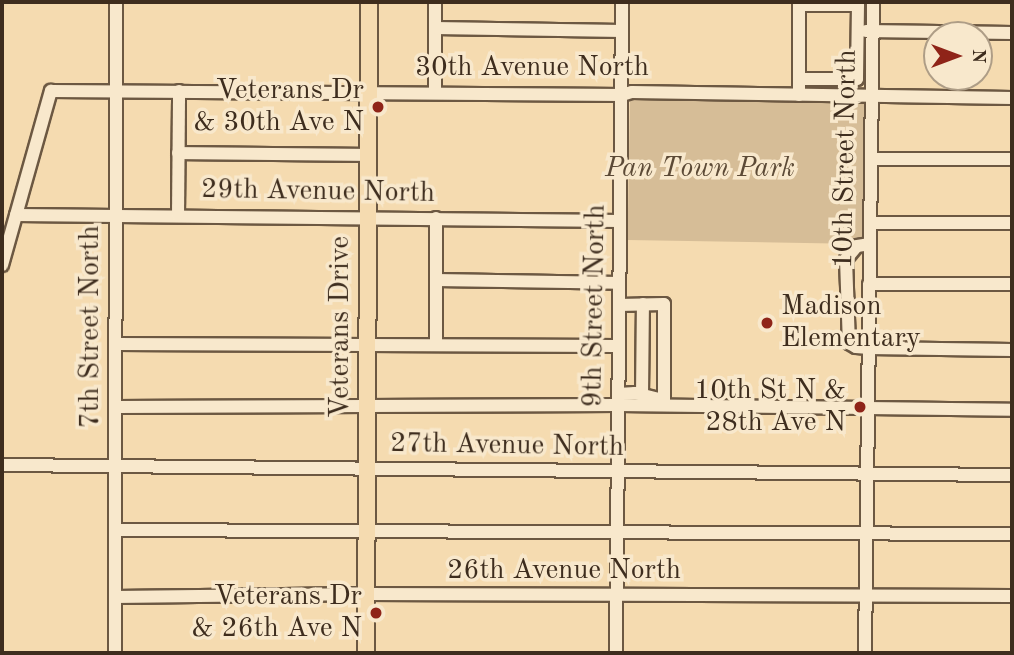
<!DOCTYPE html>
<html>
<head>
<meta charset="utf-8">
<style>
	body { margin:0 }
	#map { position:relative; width:1014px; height:655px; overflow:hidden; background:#f5dbb0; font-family:"Old Standard TT",serif }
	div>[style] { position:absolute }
	.green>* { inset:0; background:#d6bd97; transform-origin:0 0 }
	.roads { filter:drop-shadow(2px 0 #6c5842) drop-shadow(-2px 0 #6c5842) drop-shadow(0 2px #6c5842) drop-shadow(0 -2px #6c5842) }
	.minor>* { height:12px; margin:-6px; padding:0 6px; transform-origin:6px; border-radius:6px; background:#f8e8cc }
	.major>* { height:16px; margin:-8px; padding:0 8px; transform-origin:8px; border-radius:8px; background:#f5dbb0 }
	.dots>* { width:19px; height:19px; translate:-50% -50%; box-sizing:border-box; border:4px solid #f8e8cc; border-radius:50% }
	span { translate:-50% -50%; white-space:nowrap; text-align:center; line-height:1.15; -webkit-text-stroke:7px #f8e8cc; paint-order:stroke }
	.street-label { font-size:28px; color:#3e2d1e }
	.poi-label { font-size:28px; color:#3e2d1e }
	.right { translate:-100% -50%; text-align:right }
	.left { translate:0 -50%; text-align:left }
	.park-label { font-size:28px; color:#5c4a36; font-style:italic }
	.frame { position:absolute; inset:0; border:4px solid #3e2d1e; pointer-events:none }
	.north { position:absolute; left:923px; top:21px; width:70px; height:70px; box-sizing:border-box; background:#f8e8cc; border:2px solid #ae9d86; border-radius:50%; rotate:90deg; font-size:19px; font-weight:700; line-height:28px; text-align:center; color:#3e2d1e }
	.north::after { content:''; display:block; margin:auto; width:24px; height:32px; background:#8f2418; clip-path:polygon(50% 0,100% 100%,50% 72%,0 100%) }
</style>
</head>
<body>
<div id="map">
	<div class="green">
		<div style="left:630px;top:99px;width:235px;height:141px;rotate:1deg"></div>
	</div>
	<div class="roads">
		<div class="minor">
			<div style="left:435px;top:2px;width:91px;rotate:90deg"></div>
			<div style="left:435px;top:28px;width:187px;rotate:0.9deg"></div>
			<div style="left:866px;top:31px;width:146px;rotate:0.8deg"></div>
			<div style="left:799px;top:95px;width:90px;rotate:-90deg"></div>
			<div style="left:799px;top:5px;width:59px"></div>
			<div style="left:858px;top:5px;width:74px;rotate:90.8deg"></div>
			<div style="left:857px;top:79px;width:58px;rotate:180deg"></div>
			<div style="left:178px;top:153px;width:190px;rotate:0.6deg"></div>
			<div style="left:871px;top:159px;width:141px"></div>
			<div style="left:16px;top:215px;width:604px;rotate:0.57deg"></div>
			<div style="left:178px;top:215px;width:124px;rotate:-89.5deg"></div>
			<div style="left:870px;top:223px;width:142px"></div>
			<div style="left:870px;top:244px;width:13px;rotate:171deg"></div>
			<div style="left:857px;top:246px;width:17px;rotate:130deg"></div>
			<div style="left:846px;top:259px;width:84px;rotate:88deg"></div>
			<div style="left:849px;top:343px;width:8px;rotate:30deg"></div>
			<div style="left:856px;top:347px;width:13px;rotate:4deg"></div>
			<div style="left:869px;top:348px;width:143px;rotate:0.8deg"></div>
			<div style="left:2px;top:265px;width:181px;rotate:-74.3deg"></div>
			<div style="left:51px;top:91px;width:571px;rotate:0.4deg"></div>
			<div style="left:622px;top:95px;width:10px;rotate:-17deg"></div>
			<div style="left:632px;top:92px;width:380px;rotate:0.9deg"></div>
			<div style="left:436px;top:280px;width:183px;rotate:0.9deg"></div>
			<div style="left:869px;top:284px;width:143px"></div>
			<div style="left:116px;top:344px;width:502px;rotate:0.23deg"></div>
			<div style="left:436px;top:344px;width:126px;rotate:-90deg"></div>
			<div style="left:618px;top:394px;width:17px;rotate:-3deg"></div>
			<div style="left:635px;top:393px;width:30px;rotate:14deg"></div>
			<div style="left:664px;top:400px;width:96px;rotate:-90deg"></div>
			<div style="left:664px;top:304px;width:45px;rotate:178.7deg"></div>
			<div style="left:642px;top:395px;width:91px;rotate:-89.4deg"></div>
			<div style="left:116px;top:407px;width:502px;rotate:-0.23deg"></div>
			<div style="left:618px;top:405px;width:394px;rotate:0.7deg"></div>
			<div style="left:2px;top:465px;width:1010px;rotate:0.57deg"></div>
			<div style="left:116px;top:530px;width:896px;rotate:0.26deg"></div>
			<div style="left:115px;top:597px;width:251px;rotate:-0.7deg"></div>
			<div style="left:366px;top:594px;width:646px;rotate:0.18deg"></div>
			<div style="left:115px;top:653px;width:651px;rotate:-89.91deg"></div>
			<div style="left:616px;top:653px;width:651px;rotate:-89.47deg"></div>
			<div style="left:865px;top:653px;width:651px;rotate:-89.3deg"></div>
		</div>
		<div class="major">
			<div style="left:366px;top:653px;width:651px;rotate:-89.74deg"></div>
		</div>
	</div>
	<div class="dots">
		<div style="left:378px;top:107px;background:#8f2418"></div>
		<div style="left:767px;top:323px;background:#8f2418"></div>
		<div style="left:860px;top:407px;background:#8f2418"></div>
		<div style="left:376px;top:613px;background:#8f2418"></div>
	</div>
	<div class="street-label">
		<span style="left:532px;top:68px">30th Avenue North</span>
		<span style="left:846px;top:159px;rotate:-89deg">10th Street North</span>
		<span style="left:318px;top:192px;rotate:1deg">29th Avenue North</span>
		<span style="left:595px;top:306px;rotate:-89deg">9th Street North</span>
		<span style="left:91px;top:327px;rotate:-90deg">7th Street North</span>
		<span style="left:341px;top:327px;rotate:-90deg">Veterans Drive</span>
		<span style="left:507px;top:446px;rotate:1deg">27th Avenue North</span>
		<span style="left:564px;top:571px">26th Avenue North</span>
	</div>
	<div class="poi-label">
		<span class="right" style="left:364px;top:107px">Veterans Dr<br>&amp; 30th Ave N</span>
		<span class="left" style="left:781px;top:323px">Madison<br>Elementary</span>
		<span class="right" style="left:846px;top:407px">10th St N &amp;<br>28th Ave N</span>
		<span class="right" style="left:362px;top:613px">Veterans Dr<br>&amp; 26th Ave N</span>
	</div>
	<div class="park-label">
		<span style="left:700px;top:169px">Pan Town Park</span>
	</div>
	<div class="frame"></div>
	<div class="north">N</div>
</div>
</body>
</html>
